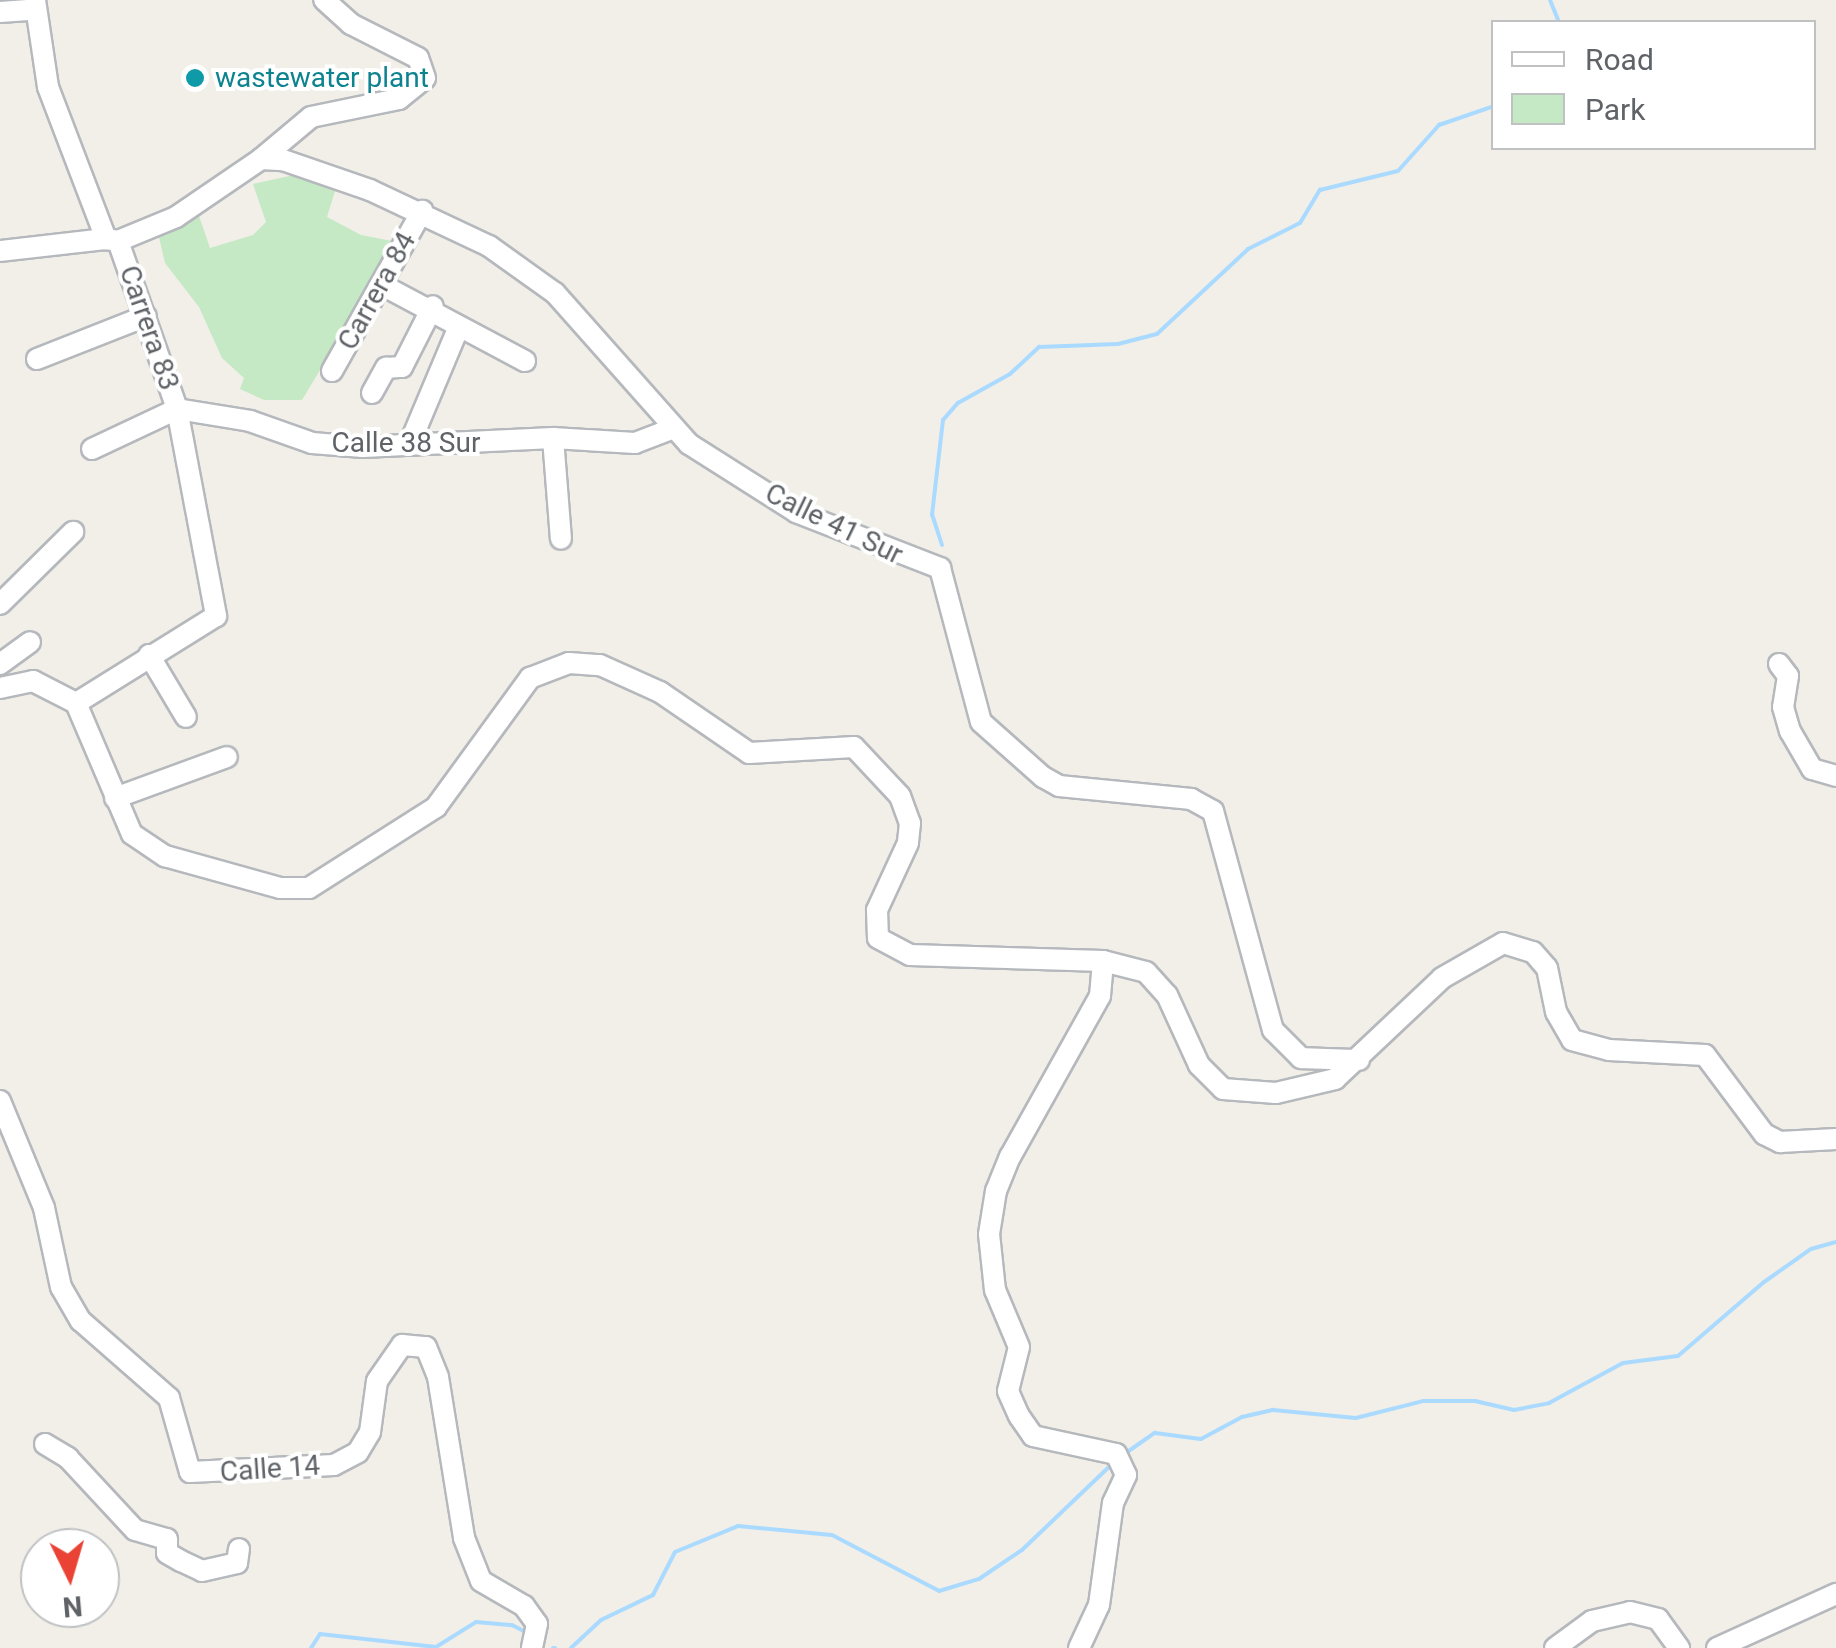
<!DOCTYPE html>
<html>
<head>
<meta charset="utf-8">
<style>
	body { margin:0 }
	#map { position:relative; width:1836px; height:1648px; overflow:hidden; background:#f1efe8; font-family:Roboto,sans-serif }
	div>[style] { position:absolute }
	.green>* { inset:0; background:#c5e8c5 }
	.stream>* { height:4px; margin:-2px; padding:0 2px; transform-origin:2px; border-radius:2px; background:#aadaff }
	.roads { filter:drop-shadow(2px 0 #b5b8bc) drop-shadow(-2px 0 #b5b8bc) drop-shadow(0 2px #b5b8bc) drop-shadow(0 -2px #b5b8bc) }
	.minor>* { height:20px; margin:-10px; padding:0 10px; transform-origin:10px; border-radius:10px; background:#fff }
	.dots>* { width:28px; height:28px; translate:-50% -50%; box-sizing:border-box; border:5px solid #fff; border-radius:50% }
	span { translate:-50% -50%; white-space:nowrap; text-align:center; line-height:1.15; -webkit-text-stroke:8px #fff; paint-order:stroke }
	.culture-label { font-size:28px; color:#0d838f }
	.left { translate:0 -50%; text-align:left }
	.street-label { font-size:28px; color:#5f6368 }
	.legend { position:absolute; left:1491px; top:20px; width:325px; height:130px; box-sizing:border-box; background:#fff; border:2px solid #bfc1c3; margin:0; padding:12px 18px; list-style:none; font-size:30px; color:#5f6368 }
	.legend li { display:flex; align-items:center; gap:20px; height:50px }
	.legend b { width:50px; border:2px solid #bfc1c3 }
	.north { position:absolute; left:20px; top:1528px; width:100px; height:100px; box-sizing:border-box; background:#fff; border:2px solid #bfc1c3; border-radius:50%; rotate:175deg; font-size:28px; font-weight:700; line-height:40px; text-align:center; color:#5f6368 }
	.north::after { content:''; display:block; margin:auto; width:35px; height:45px; background:#ea4335; clip-path:polygon(50% 0,100% 100%,50% 72%,0 100%) }
</style>
</head>
<body>
<div id="map">
	<div class="green">
		<div style="clip-path:polygon(294px 175px,335px 191px,327px 217px,361px 235px,397px 242px,302px 400px,264px 400px,240px 389px,244px 378px,222px 358px,199px 307px,165px 263px,159px 237px,199px 216px,210px 248px,253px 235px,266px 222px,253px 184px)"></div>
	</div>
	<div class="stream">
		<div style="left:1550px;top:0;width:24px;rotate:68deg"></div>
		<div style="left:942px;top:545px;width:32px;rotate:-108deg"></div>
		<div style="left:932px;top:515px;width:96px;rotate:-83.4deg"></div>
		<div style="left:943px;top:420px;width:23px;rotate:-49deg"></div>
		<div style="left:958px;top:403px;width:60px;rotate:-29.1deg"></div>
		<div style="left:1010px;top:374px;width:40px;rotate:-43deg"></div>
		<div style="left:1039px;top:347px;width:79px;rotate:-2.2deg"></div>
		<div style="left:1118px;top:344px;width:40px;rotate:-14.4deg"></div>
		<div style="left:1157px;top:334px;width:125px;rotate:-43deg"></div>
		<div style="left:1248px;top:249px;width:58px;rotate:-26.6deg"></div>
		<div style="left:1300px;top:223px;width:39px;rotate:-59deg"></div>
		<div style="left:1320px;top:190px;width:80px;rotate:-13.7deg"></div>
		<div style="left:1398px;top:171px;width:62px;rotate:-48.3deg"></div>
		<div style="left:1439px;top:125px;width:58px;rotate:-19.1deg"></div>
		<div style="left:1123px;top:1455px;width:39px;rotate:-35deg"></div>
		<div style="left:1155px;top:1433px;width:46px;rotate:7.4deg"></div>
		<div style="left:1201px;top:1439px;width:47px;rotate:-28.2deg"></div>
		<div style="left:1242px;top:1417px;width:32px;rotate:-13deg"></div>
		<div style="left:1273px;top:1410px;width:83px;rotate:5.5deg"></div>
		<div style="left:1356px;top:1418px;width:69px;rotate:-14.2deg"></div>
		<div style="left:1423px;top:1401px;width:52px"></div>
		<div style="left:1475px;top:1401px;width:40px;rotate:13deg"></div>
		<div style="left:1514px;top:1410px;width:36px;rotate:-11deg"></div>
		<div style="left:1549px;top:1403px;width:84px;rotate:-28.4deg"></div>
		<div style="left:1623px;top:1363px;width:55px;rotate:-7.3deg"></div>
		<div style="left:1678px;top:1356px;width:113px;rotate:-40.7deg"></div>
		<div style="left:1764px;top:1282px;width:57px;rotate:-35.1deg"></div>
		<div style="left:1811px;top:1249px;width:26px;rotate:-16deg"></div>
		<div style="left:311px;top:1648px;width:17px;rotate:-57deg"></div>
		<div style="left:320px;top:1634px;width:117px;rotate:6.4deg"></div>
		<div style="left:436px;top:1647px;width:47px;rotate:-32deg"></div>
		<div style="left:476px;top:1622px;width:36px;rotate:5deg"></div>
		<div style="left:512px;top:1625px;width:18px;rotate:27deg"></div>
		<div style="left:553px;top:1648px;width:2px"></div>
		<div style="left:571px;top:1648px;width:41px;rotate:-43deg"></div>
		<div style="left:601px;top:1620px;width:58px;rotate:-25.7deg"></div>
		<div style="left:653px;top:1595px;width:48px;rotate:-62.9deg"></div>
		<div style="left:675px;top:1552px;width:68px;rotate:-22.4deg"></div>
		<div style="left:738px;top:1526px;width:94px;rotate:5.5deg"></div>
		<div style="left:832px;top:1535px;width:121px;rotate:27.6deg"></div>
		<div style="left:939px;top:1591px;width:42px;rotate:-16.7deg"></div>
		<div style="left:979px;top:1579px;width:52px;rotate:-34deg"></div>
		<div style="left:1022px;top:1550px;width:126px;rotate:-43.7deg"></div>
	</div>
	<div class="roads">
		<div class="minor">
			<div style="left:35px;top:0;width:88px;rotate:81.5deg"></div>
			<div style="left:48px;top:87px;width:163px;rotate:69.1deg"></div>
			<div style="left:106px;top:239px;width:12px;rotate:9deg"></div>
			<div style="left:118px;top:241px;width:178px;rotate:70.6deg"></div>
			<div style="left:177px;top:409px;width:211px;rotate:79.3deg"></div>
			<div style="left:216px;top:616px;width:165px;rotate:148.1deg"></div>
			<div style="left:0;top:12px;width:32px;rotate:-4deg"></div>
			<div style="left:261px;top:159px;width:65px;rotate:-40deg"></div>
			<div style="left:311px;top:117px;width:90px;rotate:-11.6deg"></div>
			<div style="left:399px;top:99px;width:33px;rotate:-39deg"></div>
			<div style="left:425px;top:78px;width:21px;rotate:-109deg"></div>
			<div style="left:418px;top:58px;width:75px;rotate:-153.1deg"></div>
			<div style="left:351px;top:24px;width:36px;rotate:-138deg"></div>
			<div style="left:118px;top:241px;width:63px;rotate:-22.5deg"></div>
			<div style="left:176px;top:217px;width:103px;rotate:-34.3deg"></div>
			<div style="left:261px;top:159px;width:22px;rotate:3deg"></div>
			<div style="left:283px;top:160px;width:92px;rotate:19deg"></div>
			<div style="left:370px;top:190px;width:132px;rotate:25.2deg"></div>
			<div style="left:489px;top:246px;width:81px;rotate:35.5deg"></div>
			<div style="left:555px;top:293px;width:202px;rotate:48.4deg"></div>
			<div style="left:689px;top:444px;width:127px;rotate:32.4deg"></div>
			<div style="left:796px;top:512px;width:155px;rotate:21.3deg"></div>
			<div style="left:940px;top:568px;width:159px;rotate:75.1deg"></div>
			<div style="left:981px;top:722px;width:83px;rotate:41.6deg"></div>
			<div style="left:1043px;top:777px;width:18px;rotate:29deg"></div>
			<div style="left:1059px;top:786px;width:133px;rotate:5.6deg"></div>
			<div style="left:1191px;top:799px;width:25px;rotate:29deg"></div>
			<div style="left:1213px;top:811px;width:227px;rotate:74.7deg"></div>
			<div style="left:1273px;top:1030px;width:40px;rotate:45deg"></div>
			<div style="left:1301px;top:1058px;width:58px;rotate:2deg"></div>
			<div style="left:0;top:251px;width:107px;rotate:-6.5deg"></div>
			<div style="left:382px;top:285px;width:162px;rotate:28deg"></div>
			<div style="left:37px;top:359px;width:117px;rotate:-21.5deg"></div>
			<div style="left:332px;top:371px;width:184px;rotate:-60.6deg"></div>
			<div style="left:372px;top:393px;width:29px;rotate:-61deg"></div>
			<div style="left:386px;top:368px;width:16px;rotate:-4deg"></div>
			<div style="left:402px;top:367px;width:68px;rotate:-63.1deg"></div>
			<div style="left:553px;top:438px;width:101px;rotate:85.5deg"></div>
			<div style="left:410px;top:443px;width:124px;rotate:-67.2deg"></div>
			<div style="left:92px;top:449px;width:94px;rotate:-25.2deg"></div>
			<div style="left:177px;top:409px;width:74px;rotate:9.3deg"></div>
			<div style="left:250px;top:421px;width:66px;rotate:19.5deg"></div>
			<div style="left:312px;top:443px;width:51px;rotate:4.5deg"></div>
			<div style="left:363px;top:447px;width:190px;rotate:-2.7deg"></div>
			<div style="left:553px;top:438px;width:82px;rotate:3.5deg"></div>
			<div style="left:635px;top:443px;width:39px;rotate:-21deg"></div>
			<div style="left:0;top:604px;width:103px;rotate:-44.6deg"></div>
			<div style="left:149px;top:655px;width:72px;rotate:59.2deg"></div>
			<div style="left:0;top:664px;width:37px;rotate:-36deg"></div>
			<div style="left:1779px;top:664px;width:15px;rotate:53deg"></div>
			<div style="left:1788px;top:676px;width:31px;rotate:99deg"></div>
			<div style="left:1783px;top:707px;width:25px;rotate:74deg"></div>
			<div style="left:1790px;top:731px;width:44px;rotate:59.9deg"></div>
			<div style="left:1812px;top:769px;width:25px;rotate:16deg"></div>
			<div style="left:0;top:688px;width:34px;rotate:-12deg"></div>
			<div style="left:33px;top:681px;width:48px;rotate:27.1deg"></div>
			<div style="left:76px;top:703px;width:142px;rotate:66.9deg"></div>
			<div style="left:132px;top:834px;width:40px;rotate:34deg"></div>
			<div style="left:165px;top:856px;width:119px;rotate:15.5deg"></div>
			<div style="left:280px;top:888px;width:29px"></div>
			<div style="left:309px;top:888px;width:151px;rotate:-32.5deg"></div>
			<div style="left:436px;top:807px;width:160px;rotate:-53.9deg"></div>
			<div style="left:530px;top:678px;width:42px;rotate:-21deg"></div>
			<div style="left:569px;top:663px;width:31px;rotate:4deg"></div>
			<div style="left:600px;top:665px;width:66px;rotate:24.2deg"></div>
			<div style="left:660px;top:692px;width:108px;rotate:34.4deg"></div>
			<div style="left:749px;top:753px;width:105px;rotate:-3.3deg"></div>
			<div style="left:854px;top:747px;width:67px;rotate:46.8deg"></div>
			<div style="left:900px;top:796px;width:29px;rotate:70deg"></div>
			<div style="left:910px;top:823px;width:20px;rotate:96deg"></div>
			<div style="left:908px;top:843px;width:74px;rotate:114.8deg"></div>
			<div style="left:877px;top:910px;width:28px;rotate:88deg"></div>
			<div style="left:878px;top:938px;width:36px;rotate:28deg"></div>
			<div style="left:910px;top:955px;width:193px;rotate:1.8deg"></div>
			<div style="left:1103px;top:961px;width:44px;rotate:14.3deg"></div>
			<div style="left:1146px;top:972px;width:31px;rotate:48deg"></div>
			<div style="left:1167px;top:995px;width:77px;rotate:65.4deg"></div>
			<div style="left:1199px;top:1065px;width:34px;rotate:45deg"></div>
			<div style="left:1223px;top:1089px;width:53px;rotate:4.3deg"></div>
			<div style="left:1276px;top:1093px;width:61px;rotate:-13.3deg"></div>
			<div style="left:1335px;top:1079px;width:147px;rotate:-43.3deg"></div>
			<div style="left:1442px;top:978px;width:70px;rotate:-29.8deg"></div>
			<div style="left:1503px;top:943px;width:31px;rotate:17deg"></div>
			<div style="left:1533px;top:952px;width:21px;rotate:49deg"></div>
			<div style="left:1547px;top:968px;width:45px;rotate:78.4deg"></div>
			<div style="left:1556px;top:1012px;width:32px;rotate:60deg"></div>
			<div style="left:1572px;top:1040px;width:38px;rotate:15deg"></div>
			<div style="left:1609px;top:1050px;width:96px;rotate:3deg"></div>
			<div style="left:1705px;top:1055px;width:99px;rotate:53.2deg"></div>
			<div style="left:1764px;top:1134px;width:18px;rotate:27deg"></div>
			<div style="left:1780px;top:1142px;width:56px;rotate:-3.1deg"></div>
			<div style="left:115px;top:798px;width:119px;rotate:-20.1deg"></div>
			<div style="left:0;top:1101px;width:116px;rotate:67.6deg"></div>
			<div style="left:44px;top:1208px;width:81px;rotate:77.9deg"></div>
			<div style="left:61px;top:1287px;width:39px;rotate:60deg"></div>
			<div style="left:81px;top:1321px;width:117px;rotate:41.2deg"></div>
			<div style="left:169px;top:1398px;width:77px;rotate:74.2deg"></div>
			<div style="left:190px;top:1472px;width:144px;rotate:-2.8deg"></div>
			<div style="left:334px;top:1465px;width:27px;rotate:-28deg"></div>
			<div style="left:358px;top:1452px;width:23px;rotate:-59deg"></div>
			<div style="left:370px;top:1432px;width:51px;rotate:-82.2deg"></div>
			<div style="left:377px;top:1381px;width:44px;rotate:-55.2deg"></div>
			<div style="left:402px;top:1345px;width:24px;rotate:5deg"></div>
			<div style="left:426px;top:1347px;width:32px;rotate:68deg"></div>
			<div style="left:438px;top:1377px;width:163px;rotate:80.8deg"></div>
			<div style="left:464px;top:1538px;width:46px;rotate:68.4deg"></div>
			<div style="left:481px;top:1581px;width:50px;rotate:30.2deg"></div>
			<div style="left:524px;top:1606px;width:22px;rotate:54deg"></div>
			<div style="left:537px;top:1624px;width:25px;rotate:102deg"></div>
			<div style="left:45px;top:1444px;width:27px;rotate:31deg"></div>
			<div style="left:68px;top:1458px;width:98px;rotate:47.1deg"></div>
			<div style="left:135px;top:1530px;width:33px;rotate:16deg"></div>
			<div style="left:167px;top:1539px;width:14px;rotate:90deg"></div>
			<div style="left:167px;top:1553px;width:16px;rotate:30deg"></div>
			<div style="left:181px;top:1561px;width:23px;rotate:25deg"></div>
			<div style="left:202px;top:1571px;width:36px;rotate:-13deg"></div>
			<div style="left:237px;top:1563px;width:14px;rotate:-82deg"></div>
			<div style="left:1079px;top:1648px;width:47px;rotate:-65.1deg"></div>
			<div style="left:1099px;top:1605px;width:103px;rotate:-82.2deg"></div>
			<div style="left:1113px;top:1503px;width:31px;rotate:-65deg"></div>
			<div style="left:1126px;top:1475px;width:23px;rotate:-115deg"></div>
			<div style="left:1116px;top:1454px;width:85px;rotate:-167.8deg"></div>
			<div style="left:1033px;top:1436px;width:24px;rotate:-125deg"></div>
			<div style="left:1019px;top:1416px;width:27px;rotate:-114deg"></div>
			<div style="left:1008px;top:1391px;width:45px;rotate:-76deg"></div>
			<div style="left:1019px;top:1347px;width:62px;rotate:-112.8deg"></div>
			<div style="left:995px;top:1290px;width:56px;rotate:-96.1deg"></div>
			<div style="left:989px;top:1234px;width:44px;rotate:-80.8deg"></div>
			<div style="left:996px;top:1191px;width:37px;rotate:-68deg"></div>
			<div style="left:1010px;top:1157px;width:184px;rotate:-60.8deg"></div>
			<div style="left:1100px;top:996px;width:35px;rotate:-85deg"></div>
			<div style="left:1555px;top:1648px;width:46px;rotate:-36.1deg"></div>
			<div style="left:1592px;top:1621px;width:39px;rotate:-13deg"></div>
			<div style="left:1630px;top:1612px;width:29px;rotate:14deg"></div>
			<div style="left:1658px;top:1619px;width:36px;rotate:54deg"></div>
			<div style="left:1717px;top:1648px;width:131px;rotate:-24.4deg"></div>
		</div>
	</div>
	<div class="dots">
		<div style="left:195px;top:78px;background:#0f9aa8"></div>
	</div>
	<div class="culture-label">
		<span class="left" style="left:215px;top:78px">wastewater plant</span>
	</div>
	<div class="street-label">
		<span style="left:377px;top:291px;rotate:-61deg">Carrera 84</span>
		<span style="left:149px;top:328px;rotate:71deg">Carrera 83</span>
		<span style="left:406px;top:443px">Calle 38 Sur</span>
		<span style="left:834px;top:524px;rotate:26deg">Calle 41 Sur</span>
		<span style="left:270px;top:1469px;rotate:-4deg">Calle 14</span>
	</div>
	<ul class="legend">
	<li><b style="height:12px;background:#fff"></b>Road</li>
	<li><b style="height:28px;background:#c5e8c5"></b>Park</li>
	</ul>
	<div class="north">N</div>
</div>
</body>
</html>
